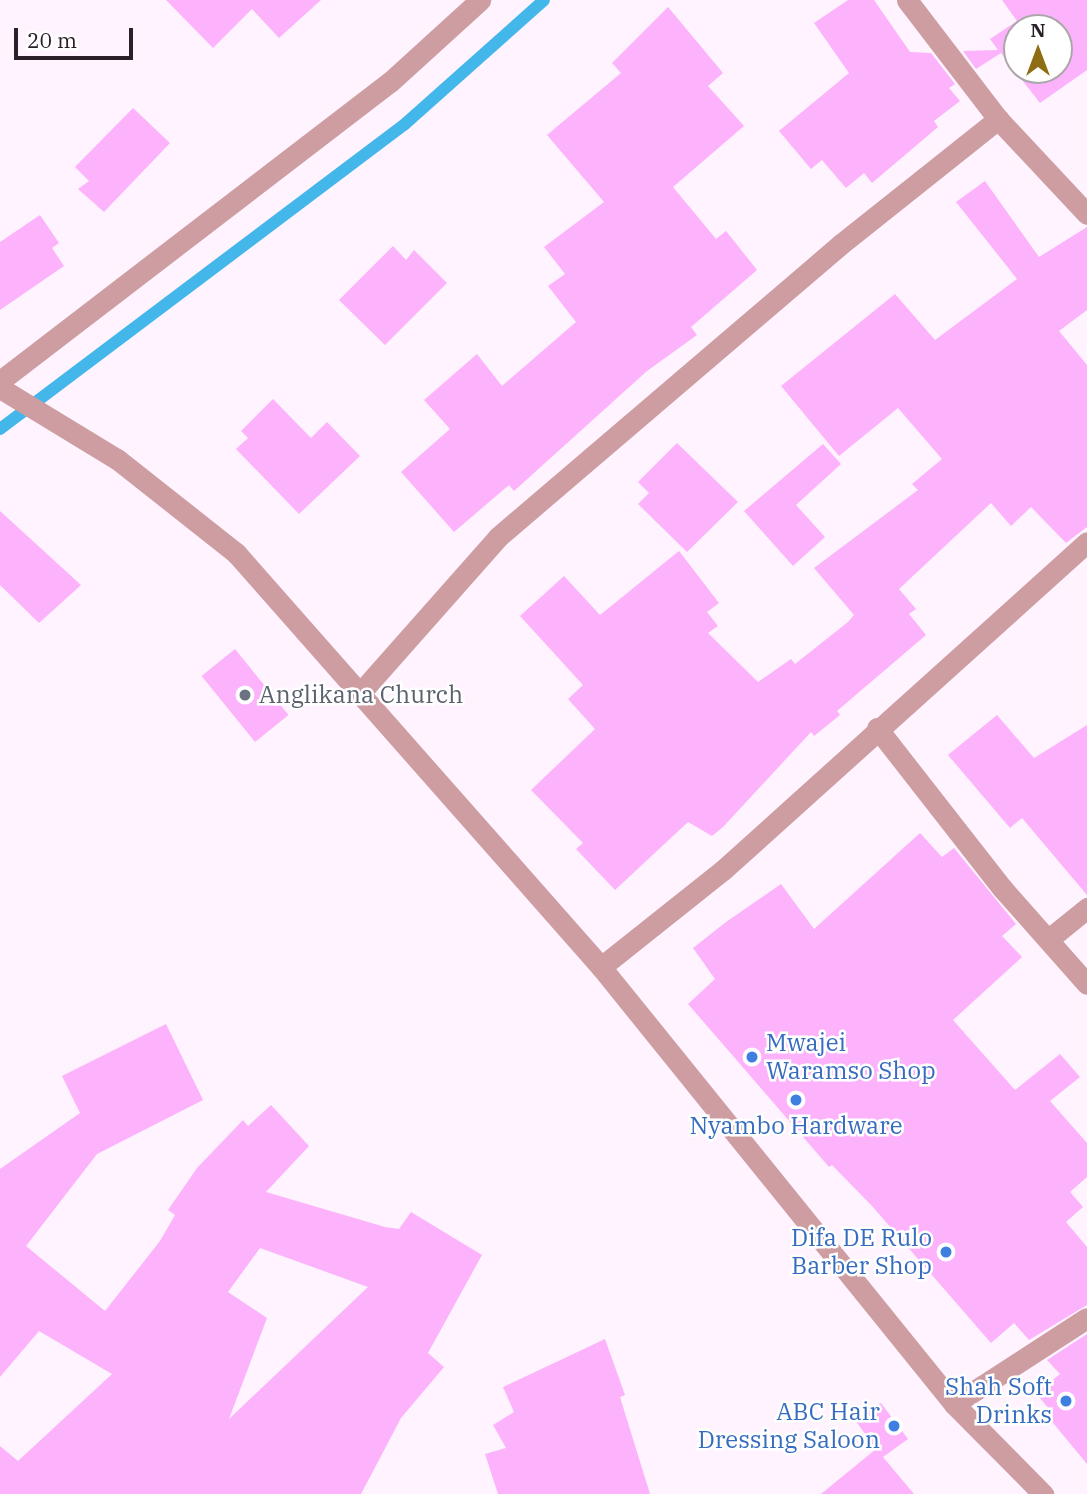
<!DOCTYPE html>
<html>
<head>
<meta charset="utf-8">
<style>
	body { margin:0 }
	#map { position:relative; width:1087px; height:1494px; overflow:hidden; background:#fef3fe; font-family:"IBM Plex Serif",serif }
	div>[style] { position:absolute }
	.stream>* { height:12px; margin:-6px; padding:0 6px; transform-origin:6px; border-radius:6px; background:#43b7ea }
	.building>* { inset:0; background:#fcb3fc; transform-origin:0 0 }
	.minor>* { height:21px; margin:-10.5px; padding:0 10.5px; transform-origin:10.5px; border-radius:10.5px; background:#cd9da1 }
	.dots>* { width:19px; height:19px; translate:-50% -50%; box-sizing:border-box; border:4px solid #fff; border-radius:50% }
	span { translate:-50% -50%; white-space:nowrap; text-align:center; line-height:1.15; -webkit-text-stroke:5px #fff; paint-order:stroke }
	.worship-label { font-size:24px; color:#5b616d }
	.left { translate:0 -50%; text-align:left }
	.shop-label { font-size:24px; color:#366cbe }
	.right { translate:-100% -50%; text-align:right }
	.north { position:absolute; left:1003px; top:14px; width:70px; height:70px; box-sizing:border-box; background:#fff; border:2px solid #aaa6a9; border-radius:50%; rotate:0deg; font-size:19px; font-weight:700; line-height:28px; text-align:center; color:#2a2029 }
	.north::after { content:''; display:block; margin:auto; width:24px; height:32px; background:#8f6d12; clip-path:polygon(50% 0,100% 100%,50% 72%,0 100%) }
	.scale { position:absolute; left:14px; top:28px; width:119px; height:32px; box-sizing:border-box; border:4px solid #2a2029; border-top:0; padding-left:9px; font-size:21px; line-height:24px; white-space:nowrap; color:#2a2029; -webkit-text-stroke:5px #fff; paint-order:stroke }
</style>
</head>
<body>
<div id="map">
	<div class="stream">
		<div style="left:0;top:429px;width:507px;rotate:-36.98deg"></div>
		<div style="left:405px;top:124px;width:186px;rotate:-41.7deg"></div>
	</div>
	<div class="building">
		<div style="clip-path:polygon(166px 0,321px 0,279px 38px,252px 9px,213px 48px)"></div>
		<div style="clip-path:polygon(848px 0,874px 0,910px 52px,931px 53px,955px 84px,949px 88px,960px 101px,934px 121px,938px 127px,872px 183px,864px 173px,846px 188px,822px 160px,811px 169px,779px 131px,849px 73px,814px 23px)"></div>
		<div style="clip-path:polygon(evenodd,1002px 0,1087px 0,1087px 70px,1040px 103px,1001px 53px,976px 69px,963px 51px,998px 50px,990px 39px,1017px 21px,1002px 0,1017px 28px,1059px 28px,1059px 70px,1017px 70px,1017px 28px)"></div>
		<div style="clip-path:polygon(668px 7px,723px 73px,708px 86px,744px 126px,673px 187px,716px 239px,726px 231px,757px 270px,691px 327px,697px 335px,647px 371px,514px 491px,509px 485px,454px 532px,401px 472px,450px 429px,424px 400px,477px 354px,502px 386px,576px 322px,548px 286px,565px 274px,544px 247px,604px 202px,547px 135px,621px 73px,612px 63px)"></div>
		<div style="clip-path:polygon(133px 108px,170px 143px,104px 212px,78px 189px,89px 181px,75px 167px)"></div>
		<div style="clip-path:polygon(985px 181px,1039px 257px,1087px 227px,1087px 310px,1059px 331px,1087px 365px,1087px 527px,1066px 543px,1031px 507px,1011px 526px,991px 503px,899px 589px,916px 609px,909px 614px,926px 635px,837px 711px,840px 715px,814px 736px,811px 732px,723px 827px,712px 836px,688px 822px,615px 890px,576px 849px,583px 843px,531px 790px,595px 729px,568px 699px,583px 685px,520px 616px,564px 576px,600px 615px,679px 551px,719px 603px,707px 612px,718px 626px,708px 633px,758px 682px,791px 659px,795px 664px,848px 622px,854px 615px,814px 568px,918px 490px,912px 484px,942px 459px,898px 408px,839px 456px,781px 386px,895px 294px,935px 340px,1017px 279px,956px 202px)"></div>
		<div style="clip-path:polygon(40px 215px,59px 243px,52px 248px,64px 266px,0 310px,0 242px)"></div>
		<div style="clip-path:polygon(393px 246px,406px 260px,414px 250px,447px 283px,385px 345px,339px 300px)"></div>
		<div style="clip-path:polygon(273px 399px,311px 438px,327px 422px,360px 456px,299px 514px,236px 449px,248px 438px,241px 431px)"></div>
		<div style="clip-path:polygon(677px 443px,738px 502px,687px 552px,638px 504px,649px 493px,638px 482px)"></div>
		<div style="clip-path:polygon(823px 444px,841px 464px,796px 505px,825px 537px,793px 566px,744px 511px)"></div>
		<div style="clip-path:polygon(0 511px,81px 585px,39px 623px,0 585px)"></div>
		<div style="left:235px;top:649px;width:85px;height:43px;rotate:51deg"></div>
		<div style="clip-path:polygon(997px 715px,1034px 758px,1087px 725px,1087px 895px,1022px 818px,1010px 828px,948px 755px)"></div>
		<div style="clip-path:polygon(920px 833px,942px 857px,954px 848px,1016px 924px,1002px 936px,1022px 957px,953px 1020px,1015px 1090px,1060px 1054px,1080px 1077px,1050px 1101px,1087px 1143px,1087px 1177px,1070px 1192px,1083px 1207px,1066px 1222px,1087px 1247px,1087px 1305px,1029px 1340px,1014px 1323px,991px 1343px,872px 1206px,832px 1165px,829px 1167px,688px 1004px,715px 979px,693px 948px,726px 922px,781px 884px,814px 929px)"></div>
		<div style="clip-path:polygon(evenodd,166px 1024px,203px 1100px,97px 1154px,26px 1246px,105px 1311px,160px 1241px,175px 1215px,168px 1210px,197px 1168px,243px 1120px,248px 1126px,271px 1105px,309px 1146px,266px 1192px,385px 1227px,399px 1229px,411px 1212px,482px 1255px,428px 1353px,444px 1367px,401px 1418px,361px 1494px,0 1494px,0 1446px,18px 1461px,112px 1374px,39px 1331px,0 1377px,0 1169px,80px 1113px,62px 1076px,166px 1024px,260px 1248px,368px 1287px,229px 1419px,267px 1318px,228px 1292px,260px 1248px)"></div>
		<div style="clip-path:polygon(1087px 1334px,1087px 1464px,1044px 1412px,1048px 1408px,1036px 1393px,1060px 1374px,1047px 1360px)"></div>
		<div style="clip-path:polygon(605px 1339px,625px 1395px,620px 1397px,650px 1494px,498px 1494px,485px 1454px,506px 1448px,493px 1425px,514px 1412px,503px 1387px)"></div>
		<div style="clip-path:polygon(881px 1403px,908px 1439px,883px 1457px,914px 1494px,821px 1494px,876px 1449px,855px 1420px)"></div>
	</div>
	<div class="minor">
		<div style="left:907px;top:0;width:150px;rotate:52.6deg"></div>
		<div style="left:998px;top:119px;width:130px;rotate:46.9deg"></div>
		<div style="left:0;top:381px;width:491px;rotate:-37.5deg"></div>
		<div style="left:390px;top:82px;width:122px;rotate:-42.3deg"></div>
		<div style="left:0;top:388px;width:137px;rotate:31.3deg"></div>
		<div style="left:117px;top:459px;width:152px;rotate:38.3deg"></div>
		<div style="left:236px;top:553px;width:552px;rotate:48.6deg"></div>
		<div style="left:601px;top:967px;width:562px;rotate:51.07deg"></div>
		<div style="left:954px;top:1404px;width:127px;rotate:45.3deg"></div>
		<div style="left:361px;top:692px;width:207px;rotate:-48.5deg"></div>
		<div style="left:498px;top:537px;width:451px;rotate:-40.5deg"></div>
		<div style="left:841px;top:244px;width:201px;rotate:-38.5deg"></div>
		<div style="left:877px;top:728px;width:203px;rotate:52deg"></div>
		<div style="left:1002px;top:888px;width:128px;rotate:48.5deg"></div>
		<div style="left:1050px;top:938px;width:48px;rotate:-39deg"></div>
		<div style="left:601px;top:967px;width:156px;rotate:-38.5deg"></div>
		<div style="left:723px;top:870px;width:490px;rotate:-42deg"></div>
		<div style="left:954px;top:1404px;width:158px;rotate:-32.9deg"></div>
	</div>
	<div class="dots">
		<div style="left:245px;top:695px;background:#6b7280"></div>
		<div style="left:752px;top:1057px;background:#3f7fe0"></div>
		<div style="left:796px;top:1100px;background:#3f7fe0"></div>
		<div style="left:946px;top:1252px;background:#3f7fe0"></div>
		<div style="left:1066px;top:1401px;background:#3f7fe0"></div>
		<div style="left:894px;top:1426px;background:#3f7fe0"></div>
	</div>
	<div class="worship-label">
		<span class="left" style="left:259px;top:695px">Anglikana Church</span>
	</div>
	<div class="shop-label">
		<span class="left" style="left:766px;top:1057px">Mwajei<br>Waramso Shop</span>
		<span style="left:796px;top:1126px">Nyambo Hardware</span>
		<span class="right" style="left:932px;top:1252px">Difa DE Rulo<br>Barber Shop</span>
		<span class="right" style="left:1052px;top:1401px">Shah Soft<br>Drinks</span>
		<span class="right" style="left:880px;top:1426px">ABC Hair<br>Dressing Saloon</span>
	</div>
	<div class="north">N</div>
	<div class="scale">20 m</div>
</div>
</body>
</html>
